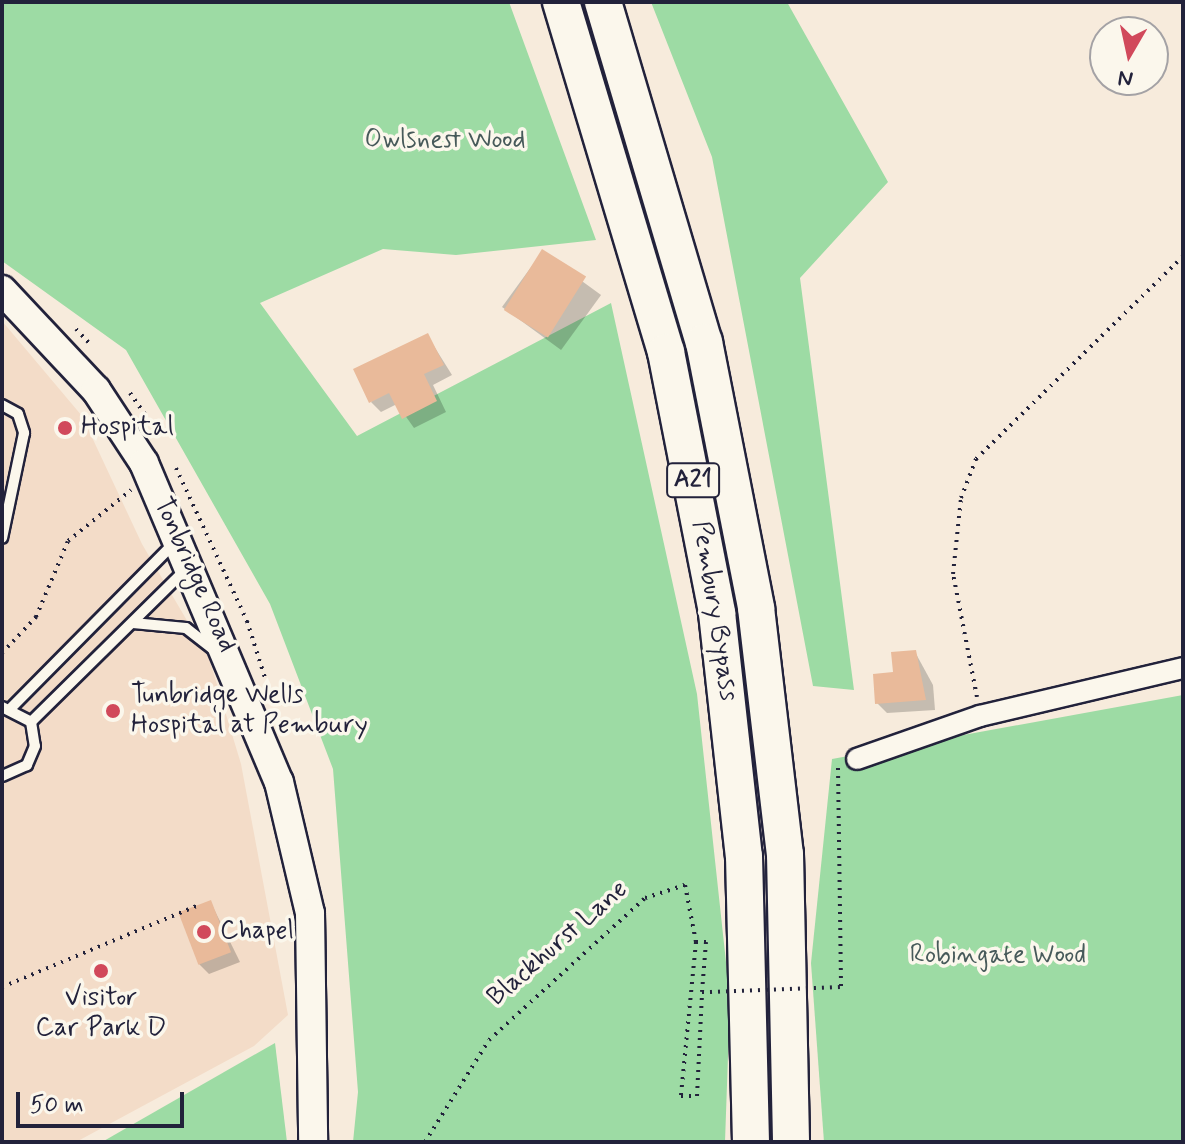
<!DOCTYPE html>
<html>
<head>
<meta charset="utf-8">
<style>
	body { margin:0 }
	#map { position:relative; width:1185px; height:1144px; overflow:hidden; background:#f7ebdc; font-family:Mynerve,sans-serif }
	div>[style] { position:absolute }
	.built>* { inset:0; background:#f3dcc8 }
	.green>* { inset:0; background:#9ddba4 }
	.shadow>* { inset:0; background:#0003; transform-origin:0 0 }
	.building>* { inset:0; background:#e9ba9a; transform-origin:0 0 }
	.path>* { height:4px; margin-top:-2px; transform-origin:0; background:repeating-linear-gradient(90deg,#22223b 0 2px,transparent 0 8px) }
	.roads { filter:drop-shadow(2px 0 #22223b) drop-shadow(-2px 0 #22223b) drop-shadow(0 2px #22223b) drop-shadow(0 -2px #22223b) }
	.lane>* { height:10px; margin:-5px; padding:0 5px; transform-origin:5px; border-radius:5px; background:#fbf7ec }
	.street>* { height:20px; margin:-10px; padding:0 10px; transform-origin:10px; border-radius:10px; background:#fbf7ec }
	.secondary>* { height:28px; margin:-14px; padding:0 14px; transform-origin:14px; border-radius:14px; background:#fbf7ec }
	.highway>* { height:36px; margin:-18px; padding:0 18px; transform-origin:18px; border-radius:18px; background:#fbf7ec }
	.path-bridge>* { height:4px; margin-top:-2px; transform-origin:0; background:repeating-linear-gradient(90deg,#22223b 0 2px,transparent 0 8px) }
	.dots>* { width:22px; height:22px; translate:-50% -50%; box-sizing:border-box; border:4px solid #fbf7ec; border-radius:50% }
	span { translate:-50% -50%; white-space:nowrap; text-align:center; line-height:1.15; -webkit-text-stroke:7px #fbf7ec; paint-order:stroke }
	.shield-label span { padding:2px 6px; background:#fbf7ec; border:2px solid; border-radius:6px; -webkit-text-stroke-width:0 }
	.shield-label { font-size:24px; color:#22223b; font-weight:700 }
	.park-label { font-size:26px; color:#475a5a }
	.poi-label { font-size:26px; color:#22223b }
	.left { translate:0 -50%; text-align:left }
	.street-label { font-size:26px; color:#22223b }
	.frame { position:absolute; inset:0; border:4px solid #22223b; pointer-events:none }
	.north { position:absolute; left:1089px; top:16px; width:80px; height:80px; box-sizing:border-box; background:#fbf7ec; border:2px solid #a4a2a5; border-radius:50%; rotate:189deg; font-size:22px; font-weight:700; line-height:32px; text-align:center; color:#22223b }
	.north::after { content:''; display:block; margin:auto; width:28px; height:36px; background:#d1495b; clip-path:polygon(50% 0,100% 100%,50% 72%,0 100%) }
	.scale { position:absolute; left:16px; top:1092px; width:168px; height:36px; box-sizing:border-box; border:4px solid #22223b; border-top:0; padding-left:10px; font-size:24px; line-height:28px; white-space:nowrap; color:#22223b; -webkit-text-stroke:6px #fbf7ec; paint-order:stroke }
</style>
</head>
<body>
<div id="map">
	<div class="built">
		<div style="clip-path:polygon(2px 321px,82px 416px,142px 544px,209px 658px,241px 764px,288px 1015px,254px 1046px,76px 1142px,2px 1142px)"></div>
	</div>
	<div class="green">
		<div style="clip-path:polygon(2px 2px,509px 2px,596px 240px,456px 255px,383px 249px,260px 303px,357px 436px,611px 303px,697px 694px,730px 999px,725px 1142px,353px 1142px,358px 1092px,333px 769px,270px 604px,126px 350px,2px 261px)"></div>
		<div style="clip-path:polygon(651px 2px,787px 2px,888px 182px,800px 278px,854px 690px,813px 686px,712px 157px)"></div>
		<div style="clip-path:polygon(1183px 695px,1183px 1142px,824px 1142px,811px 963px,832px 759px)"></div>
		<div style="clip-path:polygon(275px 1043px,287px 1142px,102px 1142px)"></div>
	</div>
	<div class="shadow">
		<div style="left:542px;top:252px;width:73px;height:68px;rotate:36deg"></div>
		<div style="clip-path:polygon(427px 335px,452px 375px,433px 385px,446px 412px,414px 428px,397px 404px,381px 412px,371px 402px)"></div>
		<div style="clip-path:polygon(915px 652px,933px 685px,935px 710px,887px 713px,877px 703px)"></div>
		<div style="clip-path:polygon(211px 903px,240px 962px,209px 974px,199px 964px)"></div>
	</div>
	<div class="building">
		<div style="left:542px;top:249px;width:52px;height:72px;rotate:32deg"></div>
		<div style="clip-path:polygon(428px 333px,444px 365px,424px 374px,437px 401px,402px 419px,389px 393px,369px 403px,353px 369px)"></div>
		<div style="clip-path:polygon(916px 650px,926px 700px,875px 704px,873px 674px,893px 672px,891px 652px)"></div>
		<div style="left:211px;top:900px;width:56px;height:35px;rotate:69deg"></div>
	</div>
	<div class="path">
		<div style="left:76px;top:329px;width:19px;rotate:47deg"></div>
		<div style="left:130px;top:393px;width:32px;rotate:55deg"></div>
		<div style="left:176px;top:468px;width:169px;rotate:65.1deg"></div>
		<div style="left:247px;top:621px;width:63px;rotate:72.4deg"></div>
		<div style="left:2px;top:653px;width:50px;rotate:-46.6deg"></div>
		<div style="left:36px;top:617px;width:82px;rotate:-67.2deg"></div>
		<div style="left:68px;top:541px;width:81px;rotate:-39deg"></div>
		<div style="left:977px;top:697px;width:125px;rotate:-101deg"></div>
		<div style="left:953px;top:574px;width:76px;rotate:-84deg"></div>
		<div style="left:961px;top:498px;width:42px;rotate:-69deg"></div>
		<div style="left:976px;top:459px;width:290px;rotate:-44.4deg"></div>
		<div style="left:838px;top:768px;width:219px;rotate:89.2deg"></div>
		<div style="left:696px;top:942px;width:10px"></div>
		<div style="left:706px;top:942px;width:50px;rotate:94.6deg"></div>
		<div style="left:2px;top:987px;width:211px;rotate:-22.6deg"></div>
		<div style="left:425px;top:1142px;width:120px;rotate:-57.9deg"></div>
		<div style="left:489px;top:1040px;width:211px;rotate:-42.3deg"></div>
		<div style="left:645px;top:898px;width:42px;rotate:-18deg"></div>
		<div style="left:685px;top:885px;width:58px;rotate:79.1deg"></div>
		<div style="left:696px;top:942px;width:155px;rotate:95.6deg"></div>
		<div style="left:681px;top:1096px;width:16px"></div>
		<div style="left:697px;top:1096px;width:104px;rotate:-87.2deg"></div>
		<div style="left:702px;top:992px;width:8px"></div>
	</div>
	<div class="roads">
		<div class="lane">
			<div style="left:2px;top:405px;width:18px;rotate:29deg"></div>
			<div style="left:18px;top:414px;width:20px;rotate:72deg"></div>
			<div style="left:24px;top:433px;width:107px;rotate:101.8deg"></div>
			<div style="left:133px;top:623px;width:53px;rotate:5.4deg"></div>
			<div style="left:186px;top:628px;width:33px;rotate:38deg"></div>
			<div style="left:2px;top:707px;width:33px;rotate:27deg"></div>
			<div style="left:31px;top:722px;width:24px;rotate:81deg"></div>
			<div style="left:35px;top:746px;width:21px;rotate:113deg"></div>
			<div style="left:27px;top:765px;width:27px;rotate:156deg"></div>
			<div style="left:11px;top:708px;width:233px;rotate:-45.3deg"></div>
			<div style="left:31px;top:722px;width:219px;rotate:-44.6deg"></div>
		</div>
		<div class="street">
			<div style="left:857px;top:759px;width:130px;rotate:-19.3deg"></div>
			<div style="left:980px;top:716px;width:209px;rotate:-13.3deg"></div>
		</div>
		<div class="secondary">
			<div style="left:2px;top:290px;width:137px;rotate:46.8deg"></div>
			<div style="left:96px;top:390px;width:87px;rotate:56.7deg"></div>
			<div style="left:144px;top:463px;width:346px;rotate:67.1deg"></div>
			<div style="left:279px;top:782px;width:135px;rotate:76.7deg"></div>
			<div style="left:310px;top:913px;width:229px;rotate:89.2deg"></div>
		</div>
		<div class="highway">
			<div style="left:561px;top:2px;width:365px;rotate:73.3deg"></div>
			<div style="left:666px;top:352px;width:266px;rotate:78.9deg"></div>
			<div style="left:717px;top:613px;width:244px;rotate:83.7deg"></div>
			<div style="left:744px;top:856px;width:286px;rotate:88.6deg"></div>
			<div style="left:603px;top:2px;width:355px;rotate:73.5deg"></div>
			<div style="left:704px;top:342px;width:271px;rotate:78.9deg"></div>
			<div style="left:756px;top:608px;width:248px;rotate:83.3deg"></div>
			<div style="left:785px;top:854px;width:288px;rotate:88.8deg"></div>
		</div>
	</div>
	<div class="path-bridge">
		<div style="left:710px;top:992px;width:131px;rotate:-2.2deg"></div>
	</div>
	<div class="dots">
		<div style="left:65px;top:428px;background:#d1495b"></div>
		<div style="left:113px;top:711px;background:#d1495b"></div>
		<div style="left:204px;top:932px;background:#d1495b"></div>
		<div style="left:101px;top:971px;background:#d1495b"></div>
	</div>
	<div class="shield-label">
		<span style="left:693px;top:480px">A21</span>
	</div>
	<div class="park-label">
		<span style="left:445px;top:141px">Owlsnest Wood</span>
		<span style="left:998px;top:956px">Robingate Wood</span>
	</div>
	<div class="poi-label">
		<span class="left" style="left:81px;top:428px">Hospital</span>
		<span class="left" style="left:131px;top:711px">Tunbridge Wells<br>Hospital at Pembury</span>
		<span class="left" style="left:220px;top:932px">Chapel</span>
		<span style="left:101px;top:1014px">Visitor<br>Car Park D</span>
	</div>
	<div class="street-label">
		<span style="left:194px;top:575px;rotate:66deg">Tonbridge Road</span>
		<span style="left:714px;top:611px;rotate:81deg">Pembury Bypass</span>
		<span style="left:558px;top:944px;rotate:-41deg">Blackhurst Lane</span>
	</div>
	<div class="frame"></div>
	<div class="north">N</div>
	<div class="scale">50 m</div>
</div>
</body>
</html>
